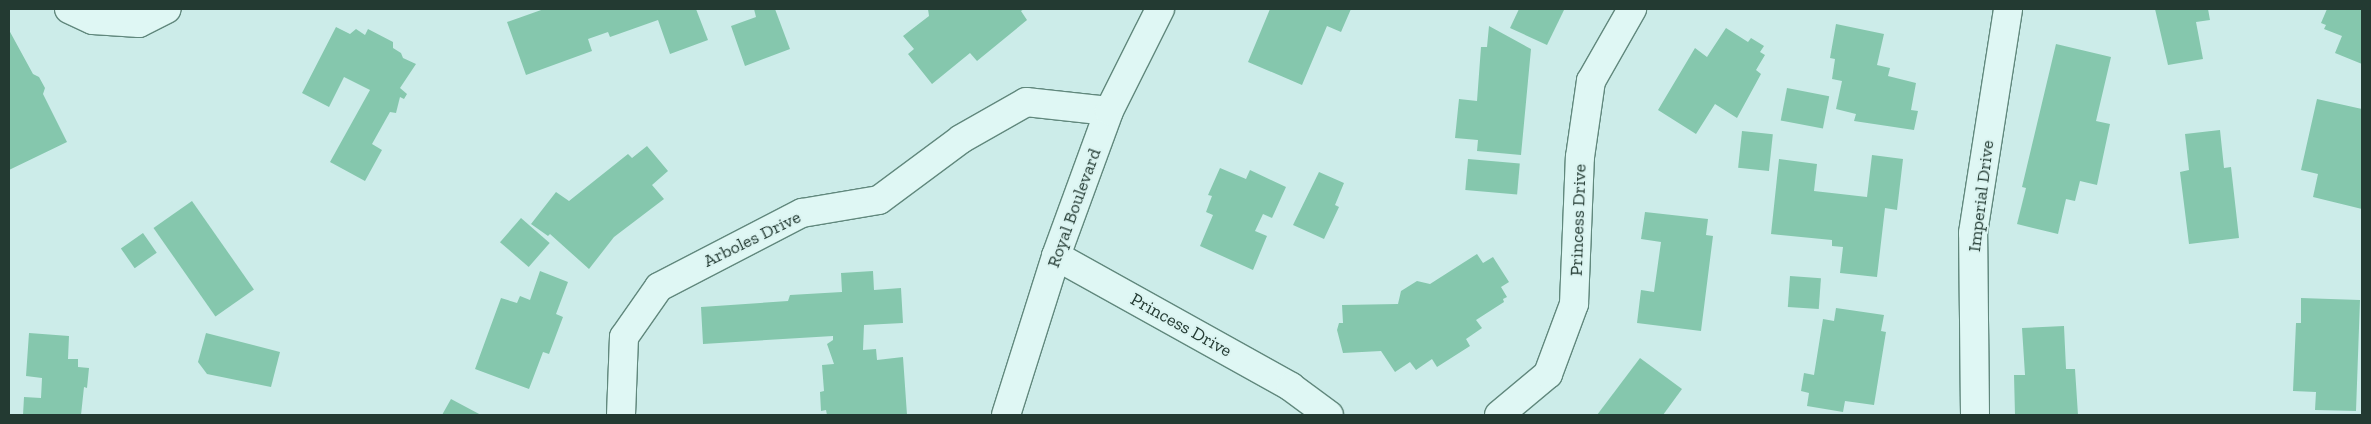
<!DOCTYPE html>
<html>
<head>
<meta charset="utf-8">
<style>
	body { margin:0 }
	#map { position:relative; width:2371px; height:424px; overflow:hidden; background:#ccece9; font-family:"Zilla Slab",serif }
	div>[style] { position:absolute }
	.building>* { inset:0; background:#85c7ad; transform-origin:0 0 }
	.roads { filter:drop-shadow(1px 0 #61887d) drop-shadow(-1px 0 #61887d) drop-shadow(0 1px #61887d) drop-shadow(0 -1px #61887d) }
	.minor>* { height:28px; margin:-14px; padding:0 14px; transform-origin:14px; border-radius:14px; background:#dff7f4 }
	span { translate:-50% -50%; white-space:nowrap; text-align:center; line-height:1.15; -webkit-text-stroke:4px #dbf4f1; paint-order:stroke }
	.street-label { font-size:18px; color:#233a32 }
	.frame { position:absolute; inset:0; border:10px solid #233a32; pointer-events:none }
</style>
</head>
<body>
<div id="map">
	<div class="building">
		<div style="clip-path:polygon(544px 9px,696px 9px,708px 40px,670px 54px,658px 20px,610px 37px,608px 32px,588px 39px,592px 51px,526px 75px,507px 22px)"></div>
		<div style="clip-path:polygon(754px 9px,775px 9px,790px 49px,745px 66px,731px 26px,756px 17px)"></div>
		<div style="clip-path:polygon(928px 9px,1024px 9px,1021px 11px,1027px 20px,977px 61px,970px 53px,932px 84px,908px 54px,914px 49px,903px 36px,929px 16px)"></div>
		<div style="clip-path:polygon(1270px 9px,1351px 9px,1341px 32px,1327px 26px,1302px 85px,1248px 62px)"></div>
		<div style="clip-path:polygon(1519px 9px,1564px 10px,1547px 45px,1510px 28px)"></div>
		<div style="clip-path:polygon(2155px 9px,2208px 9px,2210px 20px,2196px 22px,2203px 59px,2168px 65px)"></div>
		<div style="clip-path:polygon(2327px 9px,2362px 9px,2362px 64px,2335px 53px,2342px 36px,2324px 29px,2326px 25px,2321px 23px)"></div>
		<div style="clip-path:polygon(1836px 24px,1884px 34px,1877px 65px,1890px 68px,1888px 76px,1916px 83px,1911px 110px,1918px 111px,1914px 130px,1854px 121px,1856px 114px,1836px 109px,1842px 81px,1832px 79px,1835px 59px,1830px 58px)"></div>
		<div style="clip-path:polygon(1489px 26px,1531px 49px,1521px 155px,1477px 151px,1478px 140px,1455px 138px,1459px 99px,1477px 101px,1481px 47px,1487px 47px)"></div>
		<div style="clip-path:polygon(336px 27px,350px 34px,356px 29px,365px 35px,368px 29px,393px 42px,393px 48px,401px 53px,403px 58px,416px 64px,400px 88px,407px 94px,404px 99px,400px 97px,396px 113px,390px 112px,372px 144px,382px 150px,365px 181px,330px 162px,370px 90px,344px 77px,329px 107px,302px 93px)"></div>
		<div style="clip-path:polygon(1726px 28px,1748px 42px,1751px 38px,1764px 46px,1760px 52px,1765px 55px,1756px 70px,1761px 74px,1737px 118px,1715px 104px,1696px 134px,1658px 110px,1695px 48px,1707px 57px)"></div>
		<div style="clip-path:polygon(9px 30px,33px 74px,39px 77px,45px 88px,43px 94px,67px 142px,9px 170px)"></div>
		<div style="clip-path:polygon(2056px 44px,2111px 57px,2096px 121px,2110px 124px,2097px 185px,2080px 181px,2075px 201px,2066px 199px,2058px 234px,2017px 224px,2026px 188px,2022px 187px)"></div>
		<div style="left:1787px;top:88px;width:43px;height:33px;rotate:11deg"></div>
		<div style="clip-path:polygon(2317px 99px,2362px 109px,2362px 209px,2313px 197px,2318px 174px,2301px 170px)"></div>
		<div style="clip-path:polygon(2220px 130px,2224px 168px,2231px 167px,2239px 238px,2189px 244px,2180px 172px,2189px 170px,2185px 134px)"></div>
		<div style="left:1742px;top:131px;width:31px;height:37px;rotate:6deg"></div>
		<div style="clip-path:polygon(647px 146px,668px 171px,652px 185px,664px 199px,614px 237px,589px 269px,550px 234px,548px 236px,531px 224px,556px 192px,569px 201px,628px 154px,632px 158px)"></div>
		<div style="clip-path:polygon(1872px 155px,1903px 159px,1897px 210px,1885px 208px,1877px 277px,1840px 273px,1843px 247px,1832px 246px,1832px 240px,1771px 234px,1779px 159px,1817px 164px,1814px 191px,1867px 197px)"></div>
		<div style="left:1468px;top:159px;width:52px;height:31px;rotate:5deg"></div>
		<div style="clip-path:polygon(1220px 168px,1246px 179px,1250px 170px,1286px 187px,1272px 218px,1263px 214px,1255px 231px,1267px 236px,1253px 270px,1200px 246px,1213px 215px,1206px 212px,1212px 196px,1208px 195px)"></div>
		<div style="clip-path:polygon(1319px 172px,1344px 183px,1335px 205px,1339px 207px,1324px 239px,1293px 225px)"></div>
		<div style="left:192px;top:201px;width:108px;height:47px;rotate:55deg"></div>
		<div style="clip-path:polygon(1645px 212px,1708px 219px,1706px 235px,1713px 236px,1701px 331px,1637px 323px,1641px 290px,1654px 292px,1661px 242px,1641px 239px)"></div>
		<div style="left:521px;top:218px;width:38px;height:32px;rotate:41deg"></div>
		<div style="left:143px;top:233px;width:24px;height:27px;rotate:55deg"></div>
		<div style="clip-path:polygon(1477px 254px,1483px 263px,1493px 257px,1509px 282px,1501px 287px,1507px 297px,1503px 299px,1504px 302px,1476px 320px,1482px 328px,1466px 339px,1470px 346px,1437px 367px,1432px 359px,1416px 370px,1410px 362px,1395px 372px,1381px 351px,1343px 353px,1337px 330px,1339px 323px,1343px 323px,1342px 305px,1398px 304px,1401px 291px,1417px 281px,1430px 284px)"></div>
		<div style="clip-path:polygon(540px 271px,568px 282px,556px 314px,563px 317px,549px 354px,543px 352px,529px 389px,475px 369px,501px 298px,517px 303px,520px 296px,530px 300px)"></div>
		<div style="clip-path:polygon(873px 271px,874px 290px,901px 288px,903px 323px,864px 325px,863px 350px,876px 349px,877px 360px,903px 357px,907px 415px,827px 415px,826px 410px,821px 411px,820px 392px,824px 391px,822px 365px,834px 364px,827px 344px,833px 340px,833px 336px,703px 344px,701px 307px,788px 301px,790px 295px,842px 292px,841px 273px)"></div>
		<div style="left:1790px;top:276px;width:31px;height:31px;rotate:4deg"></div>
		<div style="clip-path:polygon(2301px 298px,2360px 300px,2356px 411px,2315px 410px,2316px 392px,2293px 391px,2296px 323px,2301px 323px)"></div>
		<div style="clip-path:polygon(1836px 308px,1884px 315px,1881px 331px,1886px 332px,1874px 405px,1845px 401px,1843px 412px,1807px 406px,1809px 393px,1801px 391px,1804px 373px,1814px 375px,1823px 319px,1834px 321px)"></div>
		<div style="clip-path:polygon(2064px 326px,2066px 369px,2075px 369px,2078px 415px,2015px 415px,2014px 375px,2025px 375px,2022px 328px)"></div>
		<div style="clip-path:polygon(29px 333px,69px 336px,68px 359px,78px 359px,78px 367px,89px 368px,87px 388px,84px 387px,81px 415px,23px 415px,24px 397px,41px 398px,42px 378px,26px 376px)"></div>
		<div style="clip-path:polygon(206px 333px,280px 352px,271px 387px,207px 374px,198px 362px)"></div>
		<div style="clip-path:polygon(1640px 358px,1682px 389px,1663px 415px,1597px 415px)"></div>
		<div style="clip-path:polygon(451px 399px,481px 415px,442px 415px)"></div>
	</div>
	<div class="roads">
		<div class="minor">
			<div style="left:69px;top:9px;width:26px;rotate:25deg"></div>
			<div style="left:93px;top:20px;width:46px;rotate:3.7deg"></div>
			<div style="left:139px;top:23px;width:31px;rotate:-27deg"></div>
			<div style="left:1056px;top:256px;width:269px;rotate:29.1deg"></div>
			<div style="left:1291px;top:387px;width:47px;rotate:36.4deg"></div>
			<div style="left:621px;top:415px;width:78px;rotate:-87.8deg"></div>
			<div style="left:624px;top:337px;width:61px;rotate:-55deg"></div>
			<div style="left:659px;top:287px;width:161px;rotate:-27.4deg"></div>
			<div style="left:802px;top:213px;width:78px;rotate:-9.6deg"></div>
			<div style="left:879px;top:200px;width:102px;rotate:-36.6deg"></div>
			<div style="left:961px;top:139px;width:75px;rotate:-29.6deg"></div>
			<div style="left:1026px;top:102px;width:83px;rotate:6.2deg"></div>
			<div style="left:1006px;top:415px;width:167px;rotate:-72.5deg"></div>
			<div style="left:1056px;top:256px;width:154px;rotate:-69.9deg"></div>
			<div style="left:1109px;top:111px;width:114px;rotate:-63.4deg"></div>
			<div style="left:1499px;top:415px;width:64px;rotate:-39.9deg"></div>
			<div style="left:1548px;top:374px;width:75px;rotate:-69.6deg"></div>
			<div style="left:1574px;top:304px;width:147px;rotate:-87.7deg"></div>
			<div style="left:1580px;top:157px;width:77px;rotate:-81.8deg"></div>
			<div style="left:1591px;top:81px;width:83px;rotate:-60.3deg"></div>
			<div style="left:1975px;top:415px;width:182px;rotate:-90.6deg"></div>
			<div style="left:1973px;top:233px;width:227px;rotate:-81.1deg"></div>
		</div>
	</div>
	<div class="street-label">
		<span style="left:1981px;top:196px;rotate:-83deg">Imperial Drive</span>
		<span style="left:1074px;top:208px;rotate:-70deg">Royal Boulevard</span>
		<span style="left:1578px;top:220px;rotate:-88deg">Princess Drive</span>
		<span style="left:752px;top:239px;rotate:-26deg">Arboles Drive</span>
		<span style="left:1181px;top:325px;rotate:29deg">Princess Drive</span>
	</div>
	<div class="frame"></div>
</div>
</body>
</html>
